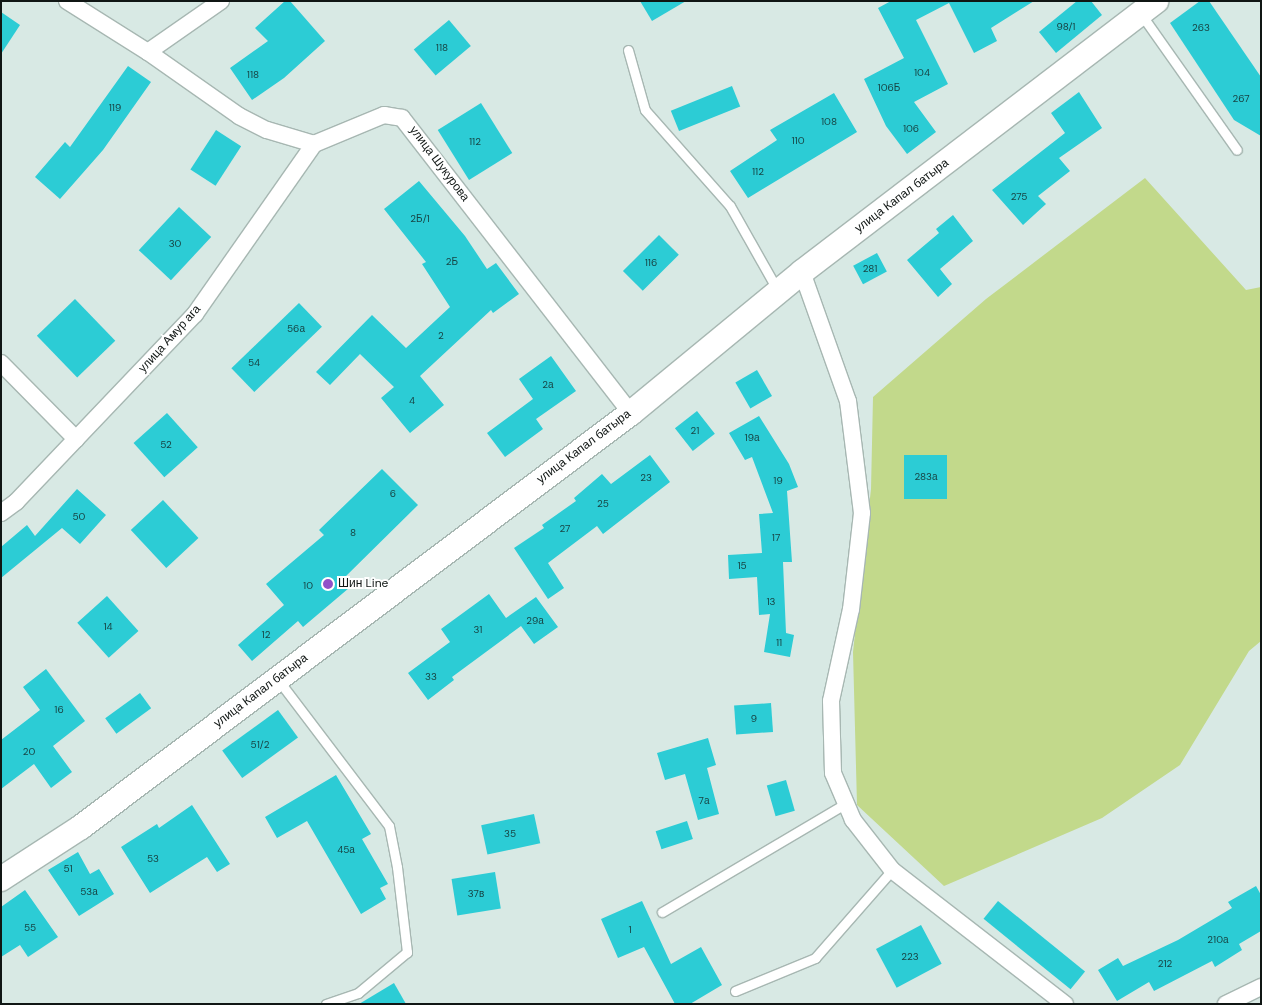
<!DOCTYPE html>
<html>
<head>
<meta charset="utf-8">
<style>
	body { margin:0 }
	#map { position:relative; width:1262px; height:1005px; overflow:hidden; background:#d8e9e4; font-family:"DM Sans",sans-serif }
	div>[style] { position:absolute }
	.green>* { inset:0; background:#c2d98b }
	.building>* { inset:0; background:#2cccd5; transform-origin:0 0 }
	.roads { filter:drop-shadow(1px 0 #a7b7b2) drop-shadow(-1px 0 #a7b7b2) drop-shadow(0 1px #a7b7b2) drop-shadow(0 -1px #a7b7b2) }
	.lane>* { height:9px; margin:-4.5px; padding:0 4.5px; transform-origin:4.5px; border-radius:4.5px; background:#fff }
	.street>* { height:16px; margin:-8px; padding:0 8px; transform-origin:8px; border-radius:8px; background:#fff }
	.secondary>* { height:24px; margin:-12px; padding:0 12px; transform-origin:12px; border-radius:12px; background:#fff }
	.dots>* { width:14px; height:14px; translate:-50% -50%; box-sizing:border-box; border:2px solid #fff; border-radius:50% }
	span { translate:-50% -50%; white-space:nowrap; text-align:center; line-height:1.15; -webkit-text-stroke:4px #fff; paint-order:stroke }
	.number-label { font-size:10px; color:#174444 }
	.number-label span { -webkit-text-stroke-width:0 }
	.street-label { font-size:12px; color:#101614 }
	.poi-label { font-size:12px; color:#101614 }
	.left { translate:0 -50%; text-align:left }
	.frame { position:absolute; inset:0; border:2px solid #101614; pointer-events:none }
</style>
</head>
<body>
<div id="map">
	<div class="green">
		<div style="clip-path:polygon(1145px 178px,1246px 290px,1261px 287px,1261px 641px,1249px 651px,1180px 765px,1102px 818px,944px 886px,857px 805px,853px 652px,871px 489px,873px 397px,986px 299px)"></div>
	</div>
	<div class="building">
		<div style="clip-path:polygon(285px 1px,290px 1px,325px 41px,284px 78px,252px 100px,230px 68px,268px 41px,255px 28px)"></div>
		<div style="clip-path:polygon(640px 1px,686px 1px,652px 21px)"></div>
		<div style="clip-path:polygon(891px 1px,1034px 1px,991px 28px,997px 41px,974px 53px,949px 3px,916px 20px,948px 84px,914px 102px,936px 132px,907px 154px,886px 126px,864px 79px,904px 58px,878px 8px)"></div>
		<div style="clip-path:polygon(1077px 1px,1091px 1px,1102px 15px,1056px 53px,1039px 32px)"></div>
		<div style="clip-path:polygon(1200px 1px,1209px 1px,1261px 77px,1261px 136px,1234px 120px,1170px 23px)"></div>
		<div style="clip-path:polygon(1px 12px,20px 25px,1px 54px)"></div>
		<div style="left:449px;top:20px;width:34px;height:46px;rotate:50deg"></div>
		<div style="clip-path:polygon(128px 66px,151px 82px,103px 150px,60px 199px,35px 177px,65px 142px,70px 147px)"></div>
		<div style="left:732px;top:86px;width:22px;height:66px;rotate:68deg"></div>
		<div style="clip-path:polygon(1079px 92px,1102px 128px,1059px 158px,1070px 171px,1038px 196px,1046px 204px,1023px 225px,992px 190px,1065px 133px,1051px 113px)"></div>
		<div style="clip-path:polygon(834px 93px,857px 132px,748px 198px,730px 171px,777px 140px,770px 130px)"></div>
		<div style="left:481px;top:103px;width:59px;height:51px;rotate:58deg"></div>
		<div style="left:216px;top:130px;width:30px;height:47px;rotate:33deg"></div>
		<div style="clip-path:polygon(419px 181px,465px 236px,487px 269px,496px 263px,519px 294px,493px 313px,491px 310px,420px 376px,444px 405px,410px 433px,381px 398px,394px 387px,360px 354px,330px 385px,316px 372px,372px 315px,406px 348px,450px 307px,422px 264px,426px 262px,384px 209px)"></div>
		<div style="left:179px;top:207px;width:44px;height:59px;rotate:43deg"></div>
		<div style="clip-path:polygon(953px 215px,973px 241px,940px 269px,952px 284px,938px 297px,907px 260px,939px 233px,936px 229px)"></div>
		<div style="left:659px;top:235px;width:28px;height:51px;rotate:45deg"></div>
		<div style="left:877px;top:253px;width:21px;height:27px;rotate:62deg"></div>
		<div style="left:75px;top:299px;width:58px;height:53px;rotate:46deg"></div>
		<div style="left:299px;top:303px;width:33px;height:94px;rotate:46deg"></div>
		<div style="clip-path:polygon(551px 356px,576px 391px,536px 419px,543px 429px,505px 457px,487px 433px,533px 399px,519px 379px)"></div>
		<div style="left:757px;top:370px;width:30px;height:25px;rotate:60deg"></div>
		<div style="left:697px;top:411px;width:29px;height:28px;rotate:52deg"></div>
		<div style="left:167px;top:413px;width:46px;height:45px;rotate:48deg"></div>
		<div style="clip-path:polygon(759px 416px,789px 464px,798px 487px,787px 491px,792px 562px,783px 562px,786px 633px,794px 635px,790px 657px,764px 652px,770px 614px,759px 615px,757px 577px,729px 579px,728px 555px,762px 553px,759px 514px,773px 513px,752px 457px,745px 460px,729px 433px)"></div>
		<div style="clip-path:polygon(650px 455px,670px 482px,603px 534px,597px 526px,548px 563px,564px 588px,548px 599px,514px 548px,544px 528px,542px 525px,576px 501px,574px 498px,602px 474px,611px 484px)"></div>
		<div style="left:947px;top:455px;width:44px;height:43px;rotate:90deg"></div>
		<div style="clip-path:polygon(382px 469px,418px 505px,342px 580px,349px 588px,303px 627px,298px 621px,252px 661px,238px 645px,284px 605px,266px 584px,324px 535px,319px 530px)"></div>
		<div style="clip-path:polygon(77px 489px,106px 515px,80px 544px,62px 528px,1px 578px,1px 547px,27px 525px,35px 536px)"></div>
		<div style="left:163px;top:500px;width:52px;height:44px;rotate:47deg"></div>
		<div style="clip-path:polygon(489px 594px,506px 618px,536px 597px,558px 627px,534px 644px,521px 626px,452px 677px,454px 680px,428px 700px,408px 673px,450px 642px,441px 629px)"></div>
		<div style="left:107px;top:596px;width:47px;height:40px;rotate:48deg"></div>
		<div style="clip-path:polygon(46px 669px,85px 721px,53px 746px,72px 772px,51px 788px,34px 764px,1px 789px,1px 740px,40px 710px,23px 687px)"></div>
		<div style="left:140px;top:693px;width:19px;height:43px;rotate:54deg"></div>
		<div style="left:771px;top:703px;width:29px;height:37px;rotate:86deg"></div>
		<div style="left:278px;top:710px;width:34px;height:69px;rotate:54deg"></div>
		<div style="clip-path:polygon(708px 738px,716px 765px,707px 768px,719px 814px,698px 820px,685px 774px,665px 780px,657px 753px)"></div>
		<div style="clip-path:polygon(336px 775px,371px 834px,362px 839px,388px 884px,380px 888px,386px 899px,361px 914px,307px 821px,277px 838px,265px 817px)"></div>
		<div style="left:786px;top:780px;width:32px;height:20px;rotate:74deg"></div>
		<div style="clip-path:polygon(192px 805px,230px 864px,217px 872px,207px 857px,150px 893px,121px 847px,157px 824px,159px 828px)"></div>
		<div style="left:534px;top:814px;width:30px;height:54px;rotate:78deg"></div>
		<div style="left:687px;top:821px;width:19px;height:33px;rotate:72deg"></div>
		<div style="clip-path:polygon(78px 852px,90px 874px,99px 869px,114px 894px,79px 916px,48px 870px)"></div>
		<div style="left:495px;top:872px;width:37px;height:44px;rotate:81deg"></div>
		<div style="clip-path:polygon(1256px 886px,1261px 895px,1261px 931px,1239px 944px,1242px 950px,1215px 967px,1212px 961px,1154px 991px,1149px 982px,1117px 1001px,1098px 970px,1118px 958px,1123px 966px,1178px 940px,1232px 908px,1228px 902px)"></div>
		<div style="clip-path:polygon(25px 890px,58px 937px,28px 957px,20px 945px,1px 957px,1px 907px)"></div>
		<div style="clip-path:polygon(642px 901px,671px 964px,701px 947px,722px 985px,690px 1004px,675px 1004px,644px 947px,618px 958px,601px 919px)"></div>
		<div style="left:998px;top:901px;width:112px;height:23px;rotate:39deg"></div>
		<div style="left:921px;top:925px;width:44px;height:51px;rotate:62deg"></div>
		<div style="clip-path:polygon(394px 983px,406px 1004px,359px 1004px)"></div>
	</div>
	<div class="roads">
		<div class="lane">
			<div style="left:1141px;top:14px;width:166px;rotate:54.8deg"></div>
			<div style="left:628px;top:50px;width:62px;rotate:74.2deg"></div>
			<div style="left:645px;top:110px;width:128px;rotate:48.5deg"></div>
			<div style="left:730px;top:206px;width:98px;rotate:60.5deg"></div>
			<div style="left:279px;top:681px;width:182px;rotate:52.8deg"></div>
			<div style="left:389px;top:826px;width:42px;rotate:79deg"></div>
			<div style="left:397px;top:867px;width:86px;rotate:83.3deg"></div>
			<div style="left:407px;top:952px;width:64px;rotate:140.1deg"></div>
			<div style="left:358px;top:993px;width:34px;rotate:161deg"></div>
			<div style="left:662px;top:912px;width:214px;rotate:-30.6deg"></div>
			<div style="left:735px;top:991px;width:87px;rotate:-22.4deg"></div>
			<div style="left:815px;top:958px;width:117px;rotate:-48.8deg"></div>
		</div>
		<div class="street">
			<div style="left:67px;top:1px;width:96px;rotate:32.2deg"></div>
			<div style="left:221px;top:1px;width:89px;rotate:145.1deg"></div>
			<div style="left:148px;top:52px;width:111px;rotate:35.1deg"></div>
			<div style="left:239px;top:116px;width:31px;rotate:27deg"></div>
			<div style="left:267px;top:130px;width:49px;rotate:16.6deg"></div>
			<div style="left:314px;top:144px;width:76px;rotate:-22.5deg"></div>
			<div style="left:384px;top:115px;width:18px;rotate:9deg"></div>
			<div style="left:402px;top:118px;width:373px;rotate:52.2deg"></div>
			<div style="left:802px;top:272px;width:137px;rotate:70.4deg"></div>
			<div style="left:848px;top:401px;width:113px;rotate:82.9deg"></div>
			<div style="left:862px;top:513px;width:97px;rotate:96.5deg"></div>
			<div style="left:851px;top:609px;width:94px;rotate:102.3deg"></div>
			<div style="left:831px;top:701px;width:72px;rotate:88.4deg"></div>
			<div style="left:833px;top:773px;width:51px;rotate:66.9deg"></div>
			<div style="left:853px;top:820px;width:63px;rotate:52deg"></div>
			<div style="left:892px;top:870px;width:219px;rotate:37.8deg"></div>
			<div style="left:1px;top:363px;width:107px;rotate:45.4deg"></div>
			<div style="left:1px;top:513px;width:19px;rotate:-36deg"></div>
			<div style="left:16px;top:502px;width:260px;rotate:-46.4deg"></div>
			<div style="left:195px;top:314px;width:208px;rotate:-55deg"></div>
			<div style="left:1226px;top:1004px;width:39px;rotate:-26deg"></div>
		</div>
		<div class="secondary">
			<div style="left:1px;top:879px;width:95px;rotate:-33deg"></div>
			<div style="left:81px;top:827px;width:688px;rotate:-36.97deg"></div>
			<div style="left:631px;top:413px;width:222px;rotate:-39.5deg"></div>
			<div style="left:802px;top:272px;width:446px;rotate:-37.4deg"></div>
		</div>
	</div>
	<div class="dots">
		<div style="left:328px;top:584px;background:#9152c8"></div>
	</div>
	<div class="number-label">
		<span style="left:1066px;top:27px">98/1</span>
		<span style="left:1201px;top:28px">263</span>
		<span style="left:442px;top:48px">118</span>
		<span style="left:922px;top:73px">104</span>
		<span style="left:253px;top:75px">118</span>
		<span style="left:889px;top:88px">106Б</span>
		<span style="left:1241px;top:99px">267</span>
		<span style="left:115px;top:108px">119</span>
		<span style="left:829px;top:122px">108</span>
		<span style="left:911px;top:129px">106</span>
		<span style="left:798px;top:141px">110</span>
		<span style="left:475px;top:142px">112</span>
		<span style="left:758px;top:172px">112</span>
		<span style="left:1019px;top:197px">275</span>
		<span style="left:420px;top:219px">2Б/1</span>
		<span style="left:175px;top:244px">30</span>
		<span style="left:452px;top:262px">2Б</span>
		<span style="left:651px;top:263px">116</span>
		<span style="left:870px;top:269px">281</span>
		<span style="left:296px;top:329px">56а</span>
		<span style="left:441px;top:336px">2</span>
		<span style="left:254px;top:363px">54</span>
		<span style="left:548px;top:385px">2а</span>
		<span style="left:412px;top:401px">4</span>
		<span style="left:695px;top:431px">21</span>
		<span style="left:752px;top:438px">19а</span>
		<span style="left:166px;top:445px">52</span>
		<span style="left:926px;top:477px">283а</span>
		<span style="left:646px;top:478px">23</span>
		<span style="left:778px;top:481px">19</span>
		<span style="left:393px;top:494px">6</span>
		<span style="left:603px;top:504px">25</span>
		<span style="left:79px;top:517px">50</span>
		<span style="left:565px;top:529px">27</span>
		<span style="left:353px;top:533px">8</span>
		<span style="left:776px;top:538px">17</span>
		<span style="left:742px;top:566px">15</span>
		<span style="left:308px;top:586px">10</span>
		<span style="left:771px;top:602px">13</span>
		<span style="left:535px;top:621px">29а</span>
		<span style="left:108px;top:627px">14</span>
		<span style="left:478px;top:630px">31</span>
		<span style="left:266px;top:635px">12</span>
		<span style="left:779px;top:643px">11</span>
		<span style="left:431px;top:677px">33</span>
		<span style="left:59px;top:710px">16</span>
		<span style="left:754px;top:719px">9</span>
		<span style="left:260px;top:745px">51/2</span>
		<span style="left:29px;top:752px">20</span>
		<span style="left:704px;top:801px">7а</span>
		<span style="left:510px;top:834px">35</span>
		<span style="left:346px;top:850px">45а</span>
		<span style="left:153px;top:859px">53</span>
		<span style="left:68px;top:869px">51</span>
		<span style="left:89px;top:892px">53а</span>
		<span style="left:476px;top:894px">37в</span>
		<span style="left:30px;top:928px">55</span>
		<span style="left:630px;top:930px">1</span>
		<span style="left:1218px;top:940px">210а</span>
		<span style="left:910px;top:957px">223</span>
		<span style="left:1165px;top:964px">212</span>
	</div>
	<div class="street-label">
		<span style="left:439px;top:164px;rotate:53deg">улица Шукурова</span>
		<span style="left:902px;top:196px;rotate:-37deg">улица Капал батыра</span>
		<span style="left:170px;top:339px;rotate:-48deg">улица Амур ага</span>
		<span style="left:584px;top:447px;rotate:-37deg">улица Капал батыра</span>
		<span style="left:261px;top:691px;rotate:-37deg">улица Капал батыра</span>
	</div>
	<div class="poi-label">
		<span class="left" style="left:338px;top:584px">Шин Line</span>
	</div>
	<div class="frame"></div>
</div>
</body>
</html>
